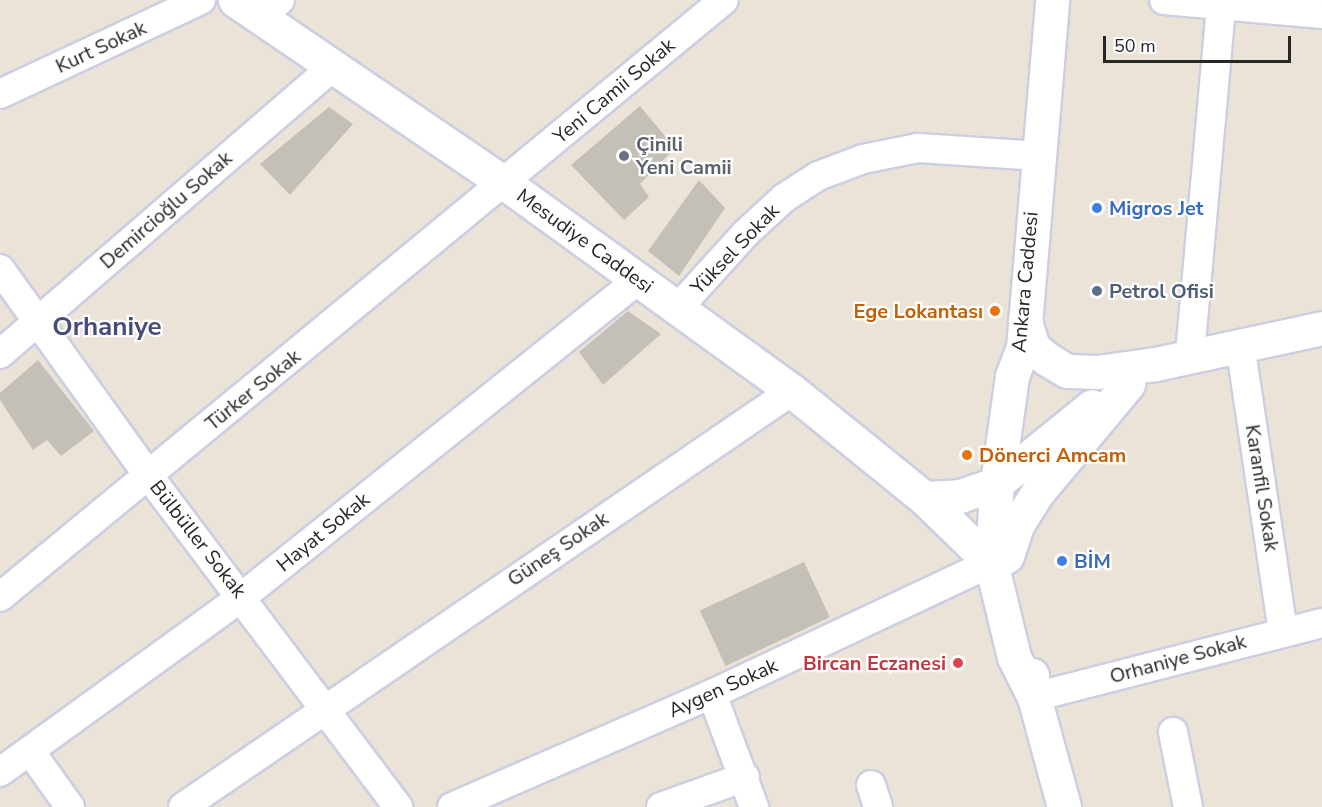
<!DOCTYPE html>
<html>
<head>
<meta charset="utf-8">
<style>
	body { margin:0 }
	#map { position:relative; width:1322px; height:807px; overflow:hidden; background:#ebe3d7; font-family:"Nunito Sans",sans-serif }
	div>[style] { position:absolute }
	.building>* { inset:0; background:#c5c0b7; transform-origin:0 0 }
	.roads { filter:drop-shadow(2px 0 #cccfe1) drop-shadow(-2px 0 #cccfe1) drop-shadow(0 2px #cccfe1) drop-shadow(0 -2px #cccfe1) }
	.minor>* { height:28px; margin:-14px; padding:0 14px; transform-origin:14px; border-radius:14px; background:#fff }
	.tertiary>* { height:33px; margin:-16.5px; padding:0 16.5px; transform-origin:16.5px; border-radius:16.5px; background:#fff }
	.secondary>* { height:33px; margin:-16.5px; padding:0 16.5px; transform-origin:16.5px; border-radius:16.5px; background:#fff }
	.dots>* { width:16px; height:16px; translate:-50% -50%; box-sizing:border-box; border:3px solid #fff; border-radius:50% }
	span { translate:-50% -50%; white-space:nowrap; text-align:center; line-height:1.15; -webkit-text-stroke:4.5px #fff; paint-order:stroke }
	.street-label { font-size:20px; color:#272727 }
	.worship-label { font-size:20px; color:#5b616d; font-weight:700 }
	.left { translate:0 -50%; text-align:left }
	.shop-label { font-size:20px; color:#366cbe; font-weight:700 }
	.service-label { font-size:20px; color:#4e5e75; font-weight:700 }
	.food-label { font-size:20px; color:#c56008; font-weight:700 }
	.right { translate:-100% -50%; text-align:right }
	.health-label { font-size:20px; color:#be3a42; font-weight:700 }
	.district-label { font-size:26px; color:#464c78; font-weight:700 }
	.scale { position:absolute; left:1103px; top:36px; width:188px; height:27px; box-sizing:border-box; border:3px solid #272727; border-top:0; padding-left:8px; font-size:18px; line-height:21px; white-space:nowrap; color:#272727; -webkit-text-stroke:4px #fff; paint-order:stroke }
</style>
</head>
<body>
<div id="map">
	<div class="building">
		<div style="clip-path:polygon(640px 106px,675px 148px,640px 184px,649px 197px,624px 220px,571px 165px)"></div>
		<div style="clip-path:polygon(329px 107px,353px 124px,290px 195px,260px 164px)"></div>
		<div style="clip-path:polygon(699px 180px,725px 208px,679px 276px,648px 251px)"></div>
		<div style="clip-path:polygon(628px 311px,661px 334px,603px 385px,579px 352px)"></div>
		<div style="clip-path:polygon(38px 360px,94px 431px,61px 456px,47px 440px,33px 450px,0 400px,0 393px)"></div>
		<div style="left:804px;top:562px;width:61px;height:115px;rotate:65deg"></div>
	</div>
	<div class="roads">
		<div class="minor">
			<div style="left:1164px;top:0;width:159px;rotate:5.1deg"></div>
			<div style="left:259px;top:17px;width:27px;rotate:-39deg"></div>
			<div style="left:0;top:94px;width:222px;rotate:-25.1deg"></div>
			<div style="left:0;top:269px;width:254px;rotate:54.3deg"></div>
			<div style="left:148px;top:475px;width:416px;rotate:53deg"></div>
			<div style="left:678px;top:308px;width:101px;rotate:-47.8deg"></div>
			<div style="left:746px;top:233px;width:52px;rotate:-42.6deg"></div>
			<div style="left:784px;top:198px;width:40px;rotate:-32.9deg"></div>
			<div style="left:818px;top:176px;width:48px;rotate:-20.7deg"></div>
			<div style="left:863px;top:159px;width:56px;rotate:-11.3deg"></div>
			<div style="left:918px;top:148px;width:119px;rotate:3.8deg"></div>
			<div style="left:1240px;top:344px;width:291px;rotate:81.5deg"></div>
			<div style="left:0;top:354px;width:440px;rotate:-40.8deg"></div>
			<div style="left:1190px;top:354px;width:350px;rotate:-84.9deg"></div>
			<div style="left:0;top:597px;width:938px;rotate:-39.51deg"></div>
			<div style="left:712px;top:694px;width:121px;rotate:69.6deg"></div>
			<div style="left:1034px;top:697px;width:297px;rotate:-14.4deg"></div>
			<div style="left:1173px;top:732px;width:76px;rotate:78.7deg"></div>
			<div style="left:30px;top:751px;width:69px;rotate:54.5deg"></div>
			<div style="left:0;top:772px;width:300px;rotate:-35.9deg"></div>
			<div style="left:243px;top:596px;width:506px;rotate:-38.66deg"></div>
			<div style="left:871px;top:785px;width:23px;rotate:72deg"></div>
			<div style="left:183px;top:807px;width:738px;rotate:-34.34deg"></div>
			<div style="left:452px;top:807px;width:283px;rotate:-23.5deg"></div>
			<div style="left:712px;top:694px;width:308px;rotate:-25.2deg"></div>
			<div style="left:661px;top:807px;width:89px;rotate:-19.7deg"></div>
		</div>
		<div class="tertiary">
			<div style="left:235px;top:0;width:328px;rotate:34.2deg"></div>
			<div style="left:506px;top:184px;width:353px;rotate:35.9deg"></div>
			<div style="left:792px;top:391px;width:170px;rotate:39deg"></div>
			<div style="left:924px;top:498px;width:93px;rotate:44.1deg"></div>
			<div style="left:991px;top:563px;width:17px;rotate:-24deg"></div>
			<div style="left:1007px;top:556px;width:33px;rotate:-72deg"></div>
			<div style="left:1017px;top:525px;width:39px;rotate:-58deg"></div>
			<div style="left:1038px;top:492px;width:141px;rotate:-50.2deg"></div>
			<div style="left:1025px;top:321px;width:27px;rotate:73deg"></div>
			<div style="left:1033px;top:347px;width:18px;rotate:41deg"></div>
			<div style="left:1047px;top:359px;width:23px;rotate:31deg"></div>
			<div style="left:1067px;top:371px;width:30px;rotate:2deg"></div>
			<div style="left:1097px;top:372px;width:60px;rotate:-7.7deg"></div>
			<div style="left:1156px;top:364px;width:170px;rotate:-12.2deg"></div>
			<div style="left:924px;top:498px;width:36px;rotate:-3deg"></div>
			<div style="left:960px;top:496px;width:39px;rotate:-19deg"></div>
			<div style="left:997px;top:483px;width:122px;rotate:-39deg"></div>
		</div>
		<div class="secondary">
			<div style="left:1032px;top:675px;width:22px;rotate:85deg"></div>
			<div style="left:1034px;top:697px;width:114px;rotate:74.7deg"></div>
			<div style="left:1034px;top:697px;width:45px;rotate:-116.6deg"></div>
			<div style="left:1014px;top:657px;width:97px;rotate:-103.7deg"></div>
			<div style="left:991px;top:563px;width:80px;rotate:-85.7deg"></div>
			<div style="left:997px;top:483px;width:108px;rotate:-82deg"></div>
			<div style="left:1012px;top:376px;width:30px;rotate:-69deg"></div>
			<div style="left:1023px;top:348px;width:349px;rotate:-85.2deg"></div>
		</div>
	</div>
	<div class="dots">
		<div style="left:624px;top:156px;background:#6b7280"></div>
		<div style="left:1097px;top:208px;background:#3f7fe0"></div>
		<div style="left:1097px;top:291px;background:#5c6f8a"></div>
		<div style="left:995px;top:311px;background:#e8710a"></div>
		<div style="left:967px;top:455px;background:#e8710a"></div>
		<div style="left:1062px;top:561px;background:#3f7fe0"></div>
		<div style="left:958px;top:663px;background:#e0444e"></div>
	</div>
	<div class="street-label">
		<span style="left:101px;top:47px;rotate:-25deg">Kurt Sokak</span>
		<span style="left:614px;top:91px;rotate:-40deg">Yeni Camii Sokak</span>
		<span style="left:166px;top:210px;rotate:-41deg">Demircioğlu Sokak</span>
		<span style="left:585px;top:241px;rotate:36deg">Mesudiye Caddesi</span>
		<span style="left:735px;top:249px;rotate:-46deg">Yüksel Sokak</span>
		<span style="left:1025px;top:282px;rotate:-85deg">Ankara Caddesi</span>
		<span style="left:253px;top:390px;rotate:-39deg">Türker Sokak</span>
		<span style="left:1262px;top:488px;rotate:81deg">Karanfil Sokak</span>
		<span style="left:323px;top:532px;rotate:-39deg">Hayat Sokak</span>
		<span style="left:198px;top:539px;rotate:52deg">Bülbüller Sokak</span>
		<span style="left:558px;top:549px;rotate:-34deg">Güneş Sokak</span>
		<span style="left:1178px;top:659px;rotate:-15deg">Orhaniye Sokak</span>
		<span style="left:723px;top:688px;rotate:-24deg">Aygen Sokak</span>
	</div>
	<div class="worship-label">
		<span class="left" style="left:636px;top:156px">Çinili<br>Yeni Camii</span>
	</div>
	<div class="shop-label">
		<span class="left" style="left:1109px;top:208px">Migros Jet</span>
		<span class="left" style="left:1074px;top:561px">BİM</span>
	</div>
	<div class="service-label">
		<span class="left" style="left:1109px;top:291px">Petrol Ofisi</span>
	</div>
	<div class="food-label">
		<span class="right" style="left:983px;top:311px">Ege Lokantası</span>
		<span class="left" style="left:979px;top:455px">Dönerci Amcam</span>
	</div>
	<div class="health-label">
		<span class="right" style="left:946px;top:663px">Bircan Eczanesi</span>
	</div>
	<div class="district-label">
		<span style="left:107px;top:327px">Orhaniye</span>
	</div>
	<div class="scale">50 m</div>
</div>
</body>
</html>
